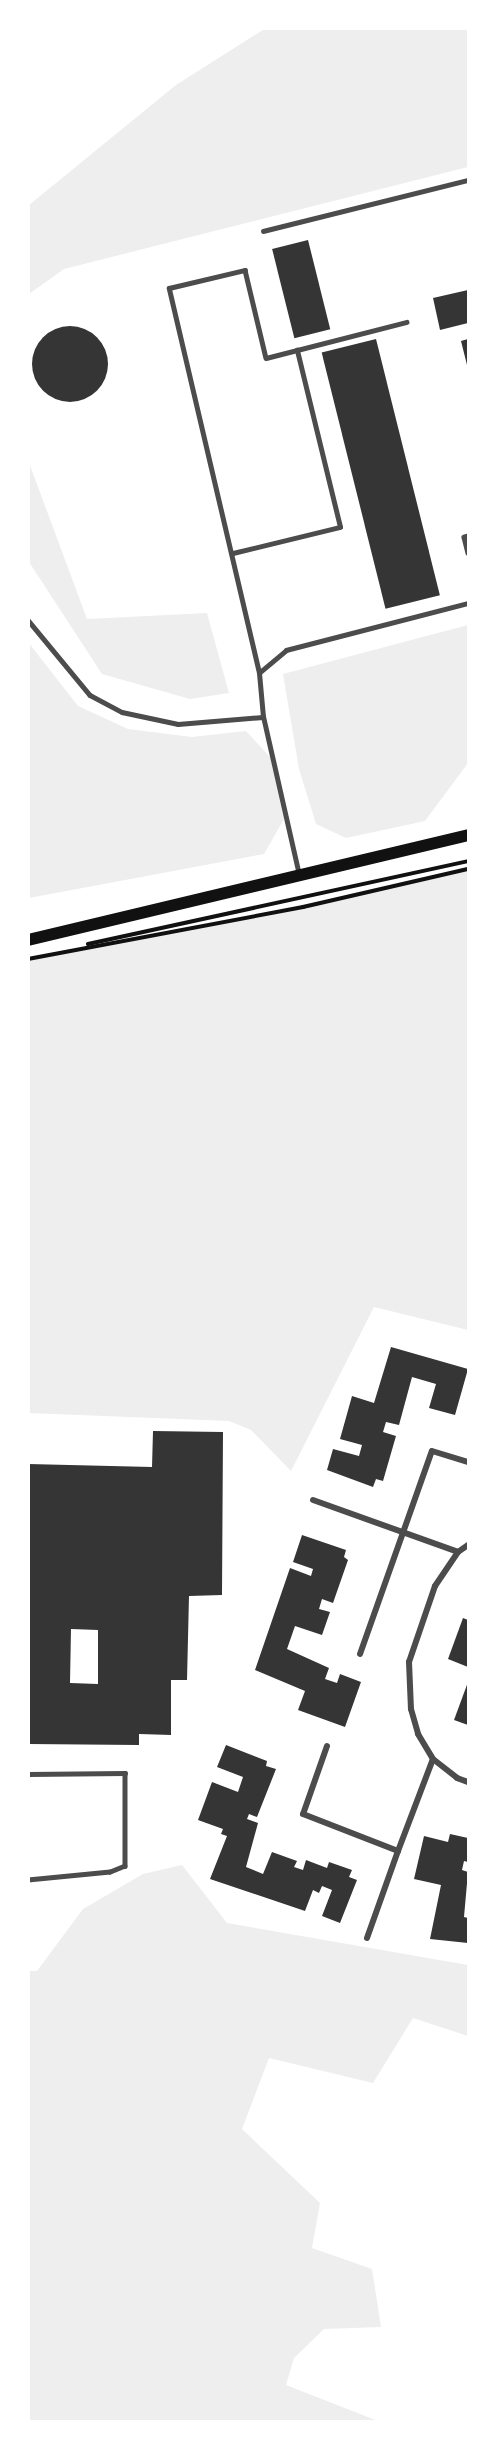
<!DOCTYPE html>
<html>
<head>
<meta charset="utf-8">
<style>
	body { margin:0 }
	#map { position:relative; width:497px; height:2450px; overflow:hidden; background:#fff; font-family:Arial,sans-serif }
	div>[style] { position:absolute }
	.green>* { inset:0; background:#eee }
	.building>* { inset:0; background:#353535; transform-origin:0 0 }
	.round { border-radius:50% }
	.path>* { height:4px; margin:-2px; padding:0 2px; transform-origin:2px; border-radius:2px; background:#111 }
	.service>* { height:4.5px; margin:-2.25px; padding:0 2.25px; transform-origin:2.25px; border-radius:2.25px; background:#4c4c4c }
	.minor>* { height:6px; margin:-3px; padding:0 3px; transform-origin:3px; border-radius:3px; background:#4c4c4c }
	.secondary>* { height:12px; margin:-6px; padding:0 6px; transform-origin:6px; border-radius:6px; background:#111 }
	span { translate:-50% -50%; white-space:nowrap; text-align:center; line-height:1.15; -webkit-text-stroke:6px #fff; paint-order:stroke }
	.frame { position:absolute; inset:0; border:30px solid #fff; pointer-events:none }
</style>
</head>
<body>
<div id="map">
	<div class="green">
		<div style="clip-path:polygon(266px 28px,468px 29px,468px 167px,64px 269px,29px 294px,29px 205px,176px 85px)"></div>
		<div style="clip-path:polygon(28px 460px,87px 619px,207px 613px,229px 693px,190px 699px,102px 674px,29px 562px)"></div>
		<div style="clip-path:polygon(468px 625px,468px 763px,425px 821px,346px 838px,316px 824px,299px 769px,283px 674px)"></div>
		<div style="clip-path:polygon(28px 642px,78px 706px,128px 729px,192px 737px,246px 731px,270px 757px,284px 819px,264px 854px,29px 898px)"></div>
		<div style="clip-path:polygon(468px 871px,468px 1330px,374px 1307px,291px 1471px,251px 1430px,229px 1421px,29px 1413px,28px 961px)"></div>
		<div style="clip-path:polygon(182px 1865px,227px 1923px,468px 1965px,468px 2036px,413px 2018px,373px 2083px,269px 2058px,242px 2129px,320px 2203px,312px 2248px,372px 2269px,381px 2327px,324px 2329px,294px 2358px,286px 2385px,378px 2421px,29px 2421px,29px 1971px,37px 1971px,83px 1909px,143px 1874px)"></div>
	</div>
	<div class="building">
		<div style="left:308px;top:240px;width:92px;height:37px;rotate:76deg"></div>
		<div style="clip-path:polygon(468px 290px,468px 323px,440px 330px,433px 298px)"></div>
		<div class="round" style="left:32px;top:326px;width:76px;height:76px"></div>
		<div style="left:376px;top:339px;width:264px;height:56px;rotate:76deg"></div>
		<div style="clip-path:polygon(468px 339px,468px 369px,461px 341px)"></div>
		<div style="clip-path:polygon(391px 1347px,468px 1369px,455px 1415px,429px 1408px,436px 1384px,412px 1377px,399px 1425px,386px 1422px,383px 1432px,396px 1436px,383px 1481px,376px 1479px,373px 1487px,327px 1470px,333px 1449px,359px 1456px,362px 1445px,340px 1439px,352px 1396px,374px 1403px)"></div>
		<div style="clip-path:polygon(evenodd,153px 1431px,223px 1432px,222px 1595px,189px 1596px,187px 1680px,171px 1680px,171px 1735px,139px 1734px,139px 1745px,28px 1744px,28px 1464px,152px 1467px,153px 1431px,71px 1629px,98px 1630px,98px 1684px,70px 1683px,71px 1629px)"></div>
		<div style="clip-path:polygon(302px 1535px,346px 1550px,344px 1557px,348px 1560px,333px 1603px,322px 1599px,319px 1609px,330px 1612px,322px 1635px,295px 1626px,287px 1649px,329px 1668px,325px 1679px,337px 1683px,340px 1674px,361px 1682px,345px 1727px,298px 1710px,305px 1691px,255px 1670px,290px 1568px,311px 1576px,313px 1569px,293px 1562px)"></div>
		<div style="clip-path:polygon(463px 1618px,468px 1620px,468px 1667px,448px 1659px)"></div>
		<div style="clip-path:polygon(468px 1682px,468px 1725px,454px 1720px)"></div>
		<div style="clip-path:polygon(226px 1745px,267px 1761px,266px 1766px,276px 1769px,257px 1817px,249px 1814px,247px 1819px,258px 1823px,246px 1867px,263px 1874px,272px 1852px,297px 1861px,294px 1867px,303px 1870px,306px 1860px,327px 1868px,329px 1862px,352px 1870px,349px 1877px,357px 1880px,340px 1923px,322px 1916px,332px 1890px,322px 1886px,319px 1893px,313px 1890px,305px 1911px,210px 1879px,227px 1836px,221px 1834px,223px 1829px,198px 1820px,212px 1782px,238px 1792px,243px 1777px,217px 1767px)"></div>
		<div style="clip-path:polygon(450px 1834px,468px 1838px,468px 1862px,464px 1861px,462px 1870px,468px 1872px,464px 1917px,468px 1918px,468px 1943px,430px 1939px,441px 1885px,414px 1879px,424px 1836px,448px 1842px)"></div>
	</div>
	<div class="path">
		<div style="left:88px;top:944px;width:389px;rotate:-12.3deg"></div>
		<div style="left:28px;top:959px;width:280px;rotate:-10.7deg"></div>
		<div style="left:303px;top:907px;width:169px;rotate:-13deg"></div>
	</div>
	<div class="service">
		<div style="left:263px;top:231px;width:211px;rotate:-14deg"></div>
		<div style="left:468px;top:536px;width:4px;rotate:166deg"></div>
		<div style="left:464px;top:537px;width:16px;rotate:76deg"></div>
		<div style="left:233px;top:553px;width:110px;rotate:-13.7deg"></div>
		<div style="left:340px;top:527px;width:182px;rotate:-103.7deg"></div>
		<div style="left:28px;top:620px;width:97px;rotate:50.4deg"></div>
		<div style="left:90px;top:695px;width:36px;rotate:28deg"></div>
		<div style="left:122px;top:712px;width:57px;rotate:12.1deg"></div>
		<div style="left:178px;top:724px;width:85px;rotate:-4.7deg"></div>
		<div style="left:259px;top:673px;width:395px;rotate:-103.2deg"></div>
		<div style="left:169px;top:288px;width:78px;rotate:-13.3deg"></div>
		<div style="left:245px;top:270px;width:90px;rotate:76.6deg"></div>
		<div style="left:266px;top:358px;width:145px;rotate:-14.4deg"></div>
		<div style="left:299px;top:875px;width:162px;rotate:-102.8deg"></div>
		<div style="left:263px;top:717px;width:44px;rotate:-95.2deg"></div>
		<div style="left:259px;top:673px;width:35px;rotate:-40deg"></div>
		<div style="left:286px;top:650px;width:188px;rotate:-14.5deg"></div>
		<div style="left:28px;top:1774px;width:97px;rotate:-0.6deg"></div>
		<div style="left:125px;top:1773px;width:93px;rotate:90deg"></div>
		<div style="left:125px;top:1866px;width:16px;rotate:158deg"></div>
		<div style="left:110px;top:1872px;width:82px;rotate:174.4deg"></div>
	</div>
	<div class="minor">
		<div style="left:313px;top:1500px;width:154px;rotate:19.7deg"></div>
		<div style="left:468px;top:1545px;width:12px;rotate:145deg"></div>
		<div style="left:458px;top:1552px;width:41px;rotate:124.1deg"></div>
		<div style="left:435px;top:1586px;width:80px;rotate:108.9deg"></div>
		<div style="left:409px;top:1662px;width:47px;rotate:87.6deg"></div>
		<div style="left:411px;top:1709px;width:26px;rotate:74deg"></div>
		<div style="left:418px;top:1734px;width:29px;rotate:59deg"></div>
		<div style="left:433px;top:1759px;width:31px;rotate:38deg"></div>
		<div style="left:457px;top:1778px;width:12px;rotate:20deg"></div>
		<div style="left:360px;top:1654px;width:215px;rotate:-70.5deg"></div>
		<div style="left:432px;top:1451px;width:38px;rotate:17deg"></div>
		<div style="left:327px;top:1746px;width:72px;rotate:109.4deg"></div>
		<div style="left:303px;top:1814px;width:102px;rotate:21.3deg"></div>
		<div style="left:398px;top:1851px;width:98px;rotate:-69.2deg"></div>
		<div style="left:367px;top:1938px;width:92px;rotate:-70.4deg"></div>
	</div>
	<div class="secondary">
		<div style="left:28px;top:940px;width:452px;rotate:-13.4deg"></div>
	</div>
	<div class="frame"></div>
</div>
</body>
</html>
